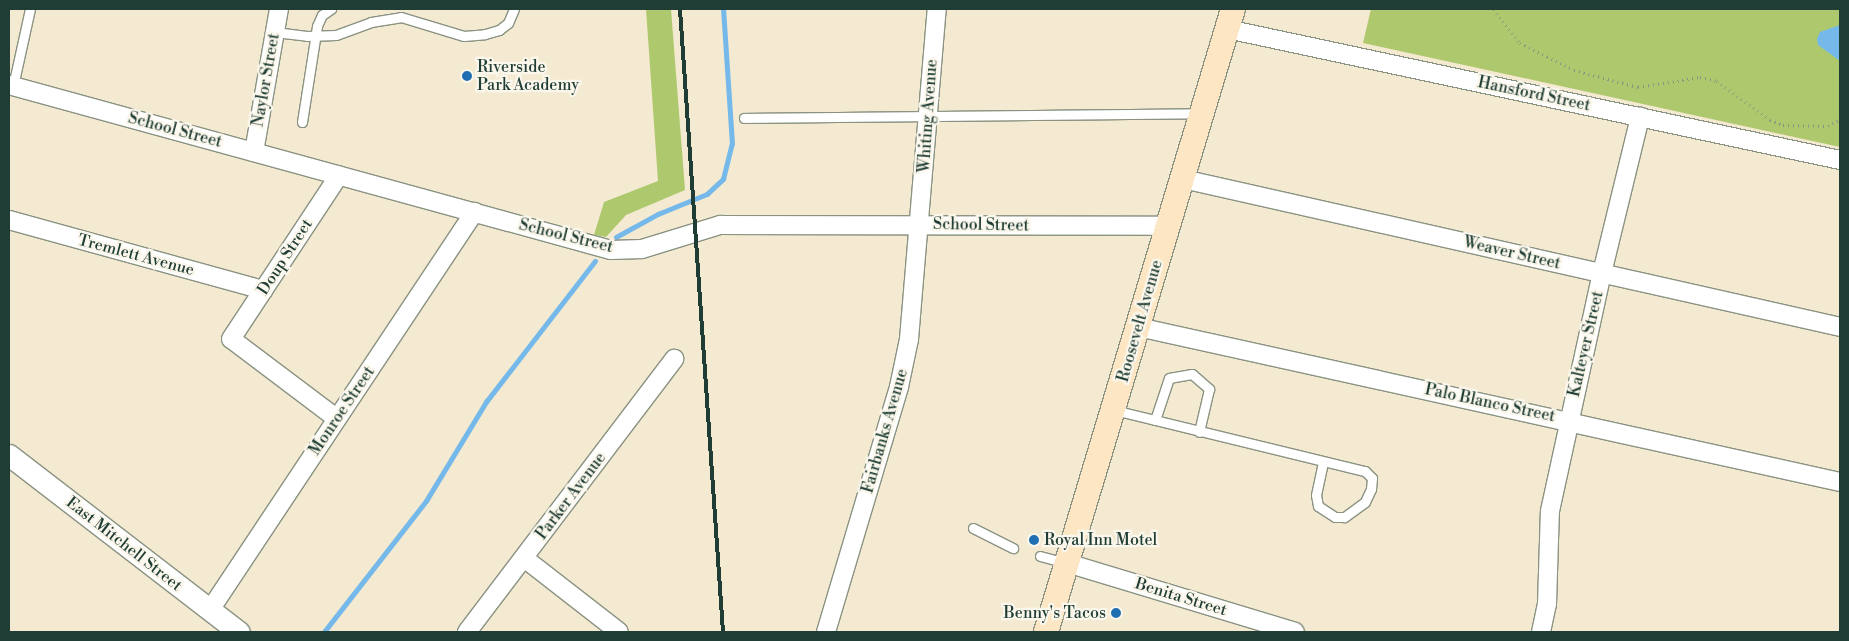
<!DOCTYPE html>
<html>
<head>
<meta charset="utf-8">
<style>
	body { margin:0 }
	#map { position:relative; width:1849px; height:641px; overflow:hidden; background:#f4e9d1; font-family:"Libre Bodoni",serif }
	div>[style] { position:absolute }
	.green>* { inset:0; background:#aec86d }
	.water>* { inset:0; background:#75b9eb }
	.stream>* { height:4.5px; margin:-2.25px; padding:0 2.25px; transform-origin:2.25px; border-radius:2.25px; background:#75b9eb }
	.path>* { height:2.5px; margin-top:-1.25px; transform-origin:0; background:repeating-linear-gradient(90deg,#8a9382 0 1px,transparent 0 5px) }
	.roads { filter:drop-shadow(1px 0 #8a9382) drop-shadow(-1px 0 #8a9382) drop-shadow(0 1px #8a9382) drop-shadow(0 -1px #8a9382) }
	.service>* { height:9px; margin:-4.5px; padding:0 4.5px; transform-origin:4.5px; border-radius:4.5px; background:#fff }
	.minor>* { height:18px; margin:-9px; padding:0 9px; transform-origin:9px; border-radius:9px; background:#fff }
	.tertiary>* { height:21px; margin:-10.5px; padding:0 10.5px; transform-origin:10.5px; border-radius:10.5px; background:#fff }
	.secondary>* { height:24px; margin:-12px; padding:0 12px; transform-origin:12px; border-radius:12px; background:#fce6c4 }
	.rail>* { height:4px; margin:-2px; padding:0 2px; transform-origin:2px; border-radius:2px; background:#1f3d34 }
	.dots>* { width:14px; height:14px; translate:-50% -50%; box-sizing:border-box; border:2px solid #fbf7ec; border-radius:50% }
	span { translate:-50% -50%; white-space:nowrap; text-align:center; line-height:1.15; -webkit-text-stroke:4.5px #fbf7ec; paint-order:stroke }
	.poi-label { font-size:16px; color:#1f3d34 }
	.left { translate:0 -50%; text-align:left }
	.right { translate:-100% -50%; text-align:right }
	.street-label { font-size:16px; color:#1f3d34 }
	.frame { position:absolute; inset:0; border:10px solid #1f3d34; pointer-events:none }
</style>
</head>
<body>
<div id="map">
	<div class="green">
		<div style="clip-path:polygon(646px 9px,671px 9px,685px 190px,626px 215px,606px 237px,594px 235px,604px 202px,658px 181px)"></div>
		<div style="clip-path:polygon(1371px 9px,1840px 9px,1840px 147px,1363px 43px)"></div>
	</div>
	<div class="water">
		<div style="clip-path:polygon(1840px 25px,1840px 61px,1818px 45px,1817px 39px,1820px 32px)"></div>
	</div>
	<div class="stream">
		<div style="left:616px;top:237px;width:48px;rotate:-28.7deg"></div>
		<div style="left:658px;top:214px;width:53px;rotate:-22.2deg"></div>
		<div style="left:707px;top:194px;width:22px;rotate:-43deg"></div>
		<div style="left:723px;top:179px;width:36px;rotate:-76deg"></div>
		<div style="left:732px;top:144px;width:135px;rotate:-93.8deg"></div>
		<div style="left:324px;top:632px;width:166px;rotate:-52.1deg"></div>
		<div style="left:426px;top:501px;width:116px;rotate:-58.8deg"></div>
		<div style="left:486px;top:402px;width:178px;rotate:-52.3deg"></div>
	</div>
	<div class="path">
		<div style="left:1494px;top:9px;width:43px;rotate:52.6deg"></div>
		<div style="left:1520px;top:43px;width:60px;rotate:26.6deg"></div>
		<div style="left:1574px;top:70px;width:66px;rotate:14.9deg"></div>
		<div style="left:1638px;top:87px;width:63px;rotate:-9.2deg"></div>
		<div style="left:1700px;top:77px;width:17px;rotate:13deg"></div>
		<div style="left:1717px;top:81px;width:66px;rotate:36.3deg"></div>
		<div style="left:1770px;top:120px;width:14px;rotate:21deg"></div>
		<div style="left:1783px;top:125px;width:45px;rotate:1.3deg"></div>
		<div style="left:1828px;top:126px;width:14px;rotate:-30deg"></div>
	</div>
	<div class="roads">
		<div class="service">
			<div style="left:275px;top:32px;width:32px;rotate:7deg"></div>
			<div style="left:307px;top:36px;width:29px;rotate:-2deg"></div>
			<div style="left:336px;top:35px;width:37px;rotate:-20deg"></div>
			<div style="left:371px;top:22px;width:30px;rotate:-9deg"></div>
			<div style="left:401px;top:17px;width:66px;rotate:16.8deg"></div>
			<div style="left:464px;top:36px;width:21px;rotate:-5deg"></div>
			<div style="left:485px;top:34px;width:15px;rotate:-16deg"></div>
			<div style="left:499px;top:30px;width:11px;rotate:-38deg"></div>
			<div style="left:508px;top:23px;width:15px;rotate:-67deg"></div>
			<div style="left:13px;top:86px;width:79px;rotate:-77.6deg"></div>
			<div style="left:744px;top:118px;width:455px;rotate:-0.6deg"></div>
			<div style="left:302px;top:122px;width:97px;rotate:-81.1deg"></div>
			<div style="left:317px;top:26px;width:12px;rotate:-66deg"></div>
			<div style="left:322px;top:15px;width:11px;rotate:-34deg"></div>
			<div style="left:1114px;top:410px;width:258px;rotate:13.7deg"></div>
			<div style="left:1365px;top:471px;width:10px;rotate:45deg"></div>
			<div style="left:1372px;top:478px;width:11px;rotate:95deg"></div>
			<div style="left:1371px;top:489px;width:14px;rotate:115deg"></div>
			<div style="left:1365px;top:502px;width:26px;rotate:144deg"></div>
			<div style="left:1344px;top:517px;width:9px;rotate:180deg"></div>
			<div style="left:1335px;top:517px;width:20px;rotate:-147deg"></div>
			<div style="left:1318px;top:506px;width:11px;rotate:-100deg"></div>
			<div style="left:1316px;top:495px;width:33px;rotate:-78deg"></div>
			<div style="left:1155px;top:420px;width:44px;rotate:-71.6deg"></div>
			<div style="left:1169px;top:378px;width:23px;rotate:-10deg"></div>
			<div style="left:1192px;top:374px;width:23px;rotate:41deg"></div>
			<div style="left:1209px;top:389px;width:44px;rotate:103.1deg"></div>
			<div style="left:973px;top:528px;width:45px;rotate:26.6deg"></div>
			<div style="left:1040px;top:556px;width:27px;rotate:15deg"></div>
		</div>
		<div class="minor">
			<div style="left:1227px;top:29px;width:627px;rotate:12.06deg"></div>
			<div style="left:9px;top:85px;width:624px;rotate:15.33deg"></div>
			<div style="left:611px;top:250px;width:31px;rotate:-2deg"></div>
			<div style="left:642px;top:249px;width:82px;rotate:-17.1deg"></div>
			<div style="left:720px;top:225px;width:448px;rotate:0.1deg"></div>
			<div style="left:254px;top:152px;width:145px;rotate:-80.1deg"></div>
			<div style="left:1183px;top:179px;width:673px;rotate:12.69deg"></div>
			<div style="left:9px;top:220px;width:264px;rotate:15.4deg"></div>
			<div style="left:1138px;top:327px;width:719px;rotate:12.45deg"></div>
			<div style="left:336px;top:418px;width:131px;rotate:-143deg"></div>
			<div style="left:231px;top:339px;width:196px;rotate:-56.6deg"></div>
			<div style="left:524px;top:558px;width:120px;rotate:37.9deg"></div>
			<div style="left:1067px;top:563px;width:238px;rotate:16.8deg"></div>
			<div style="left:210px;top:610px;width:478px;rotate:-56.4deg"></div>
			<div style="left:467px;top:632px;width:343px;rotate:-52.8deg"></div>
			<div style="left:826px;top:632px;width:256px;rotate:-73.4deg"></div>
			<div style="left:899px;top:387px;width:49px;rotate:-78.2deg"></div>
			<div style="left:909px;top:339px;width:331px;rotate:-85.2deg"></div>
			<div style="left:1541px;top:632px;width:29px;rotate:-78deg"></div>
			<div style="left:1547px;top:604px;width:93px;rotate:-88.2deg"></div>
			<div style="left:1550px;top:511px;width:244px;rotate:-77.7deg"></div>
			<div style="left:1602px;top:273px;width:161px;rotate:-76.3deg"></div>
		</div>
		<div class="tertiary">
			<div style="left:9px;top:455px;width:290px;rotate:37.6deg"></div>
		</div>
		<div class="secondary">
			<div style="left:1046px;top:632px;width:650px;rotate:-73.29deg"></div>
		</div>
	</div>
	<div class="rail">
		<div style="left:680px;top:9px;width:624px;rotate:86.05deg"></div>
	</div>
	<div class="dots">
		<div style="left:467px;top:76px;background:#1f6fb2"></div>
		<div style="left:1034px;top:540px;background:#1f6fb2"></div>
		<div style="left:1116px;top:613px;background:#1f6fb2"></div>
	</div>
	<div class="poi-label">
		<span class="left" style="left:477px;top:76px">Riverside<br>Park Academy</span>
		<span class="left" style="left:1044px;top:540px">Royal Inn Motel</span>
		<span class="right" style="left:1106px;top:613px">Benny's Tacos</span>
	</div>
	<div class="street-label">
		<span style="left:266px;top:80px;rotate:-80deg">Naylor Street</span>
		<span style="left:1534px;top:94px;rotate:12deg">Hansford Street</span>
		<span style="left:928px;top:116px;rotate:-86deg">Whiting Avenue</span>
		<span style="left:175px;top:130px;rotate:15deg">School Street</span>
		<span style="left:981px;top:225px;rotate:1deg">School Street</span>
		<span style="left:566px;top:236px;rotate:14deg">School Street</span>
		<span style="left:1512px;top:253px;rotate:13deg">Weaver Street</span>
		<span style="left:136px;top:255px;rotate:15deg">Tremlett Avenue</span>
		<span style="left:285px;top:257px;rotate:-57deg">Doup Street</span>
		<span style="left:1140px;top:321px;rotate:-74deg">Roosevelt Avenue</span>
		<span style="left:1586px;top:344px;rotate:-77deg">Kalteyer Street</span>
		<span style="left:1490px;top:403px;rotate:12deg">Palo Blanco Street</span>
		<span style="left:342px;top:411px;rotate:-56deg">Monroe Street</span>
		<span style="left:885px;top:431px;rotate:-74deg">Fairbanks Avenue</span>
		<span style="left:571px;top:496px;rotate:-53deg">Parker Avenue</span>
		<span style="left:124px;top:544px;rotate:38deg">East Mitchell Street</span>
		<span style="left:1181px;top:597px;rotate:17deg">Benita Street</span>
	</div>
	<div class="frame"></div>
</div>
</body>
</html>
